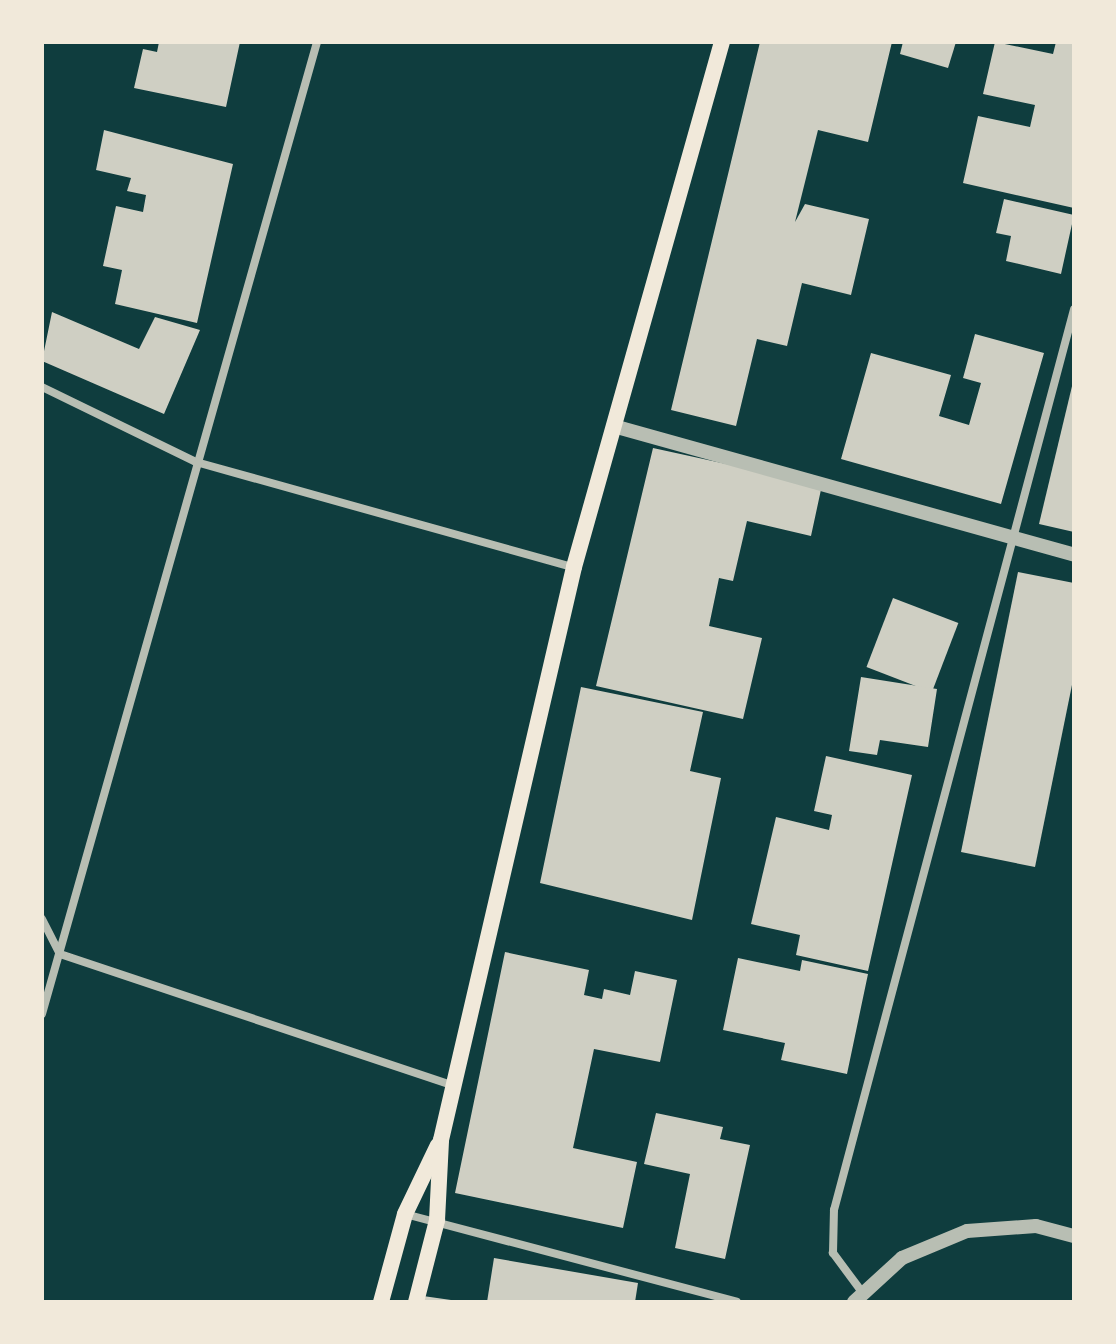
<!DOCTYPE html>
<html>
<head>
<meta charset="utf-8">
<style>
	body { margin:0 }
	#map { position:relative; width:1116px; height:1344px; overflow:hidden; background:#0f3d3e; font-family:"Nunito Sans",sans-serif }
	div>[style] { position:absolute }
	.building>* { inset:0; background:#cfcfc3; transform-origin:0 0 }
	.minor>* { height:8px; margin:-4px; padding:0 4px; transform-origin:4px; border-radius:4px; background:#b8beb3 }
	.tertiary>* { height:14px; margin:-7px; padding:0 7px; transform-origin:7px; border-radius:7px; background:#b8beb3 }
	.secondary>* { height:16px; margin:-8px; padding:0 8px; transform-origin:8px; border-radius:8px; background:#f1e9da }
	span { translate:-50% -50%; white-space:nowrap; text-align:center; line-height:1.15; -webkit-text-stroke:6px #f1e9da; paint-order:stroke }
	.frame { position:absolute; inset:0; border:44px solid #f1e9da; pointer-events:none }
</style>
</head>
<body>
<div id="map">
	<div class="building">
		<div style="clip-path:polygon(159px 42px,240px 42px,226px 107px,134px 88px,143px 49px,157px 52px)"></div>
		<div style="clip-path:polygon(760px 42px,892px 42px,868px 142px,818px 130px,795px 222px,805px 204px,869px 219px,851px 295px,802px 283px,787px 346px,757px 339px,736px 426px,671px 410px)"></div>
		<div style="clip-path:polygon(903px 42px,956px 42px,948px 68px,900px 54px)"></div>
		<div style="clip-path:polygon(995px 42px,1053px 54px,1056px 42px,1074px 44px,1074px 208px,963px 183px,978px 116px,1030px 127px,1035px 105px,983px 94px)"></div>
		<div style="clip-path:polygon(104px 130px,233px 164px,197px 323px,115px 304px,122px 270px,103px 266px,116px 206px,143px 212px,146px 195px,127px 191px,131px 178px,96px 170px)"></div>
		<div style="clip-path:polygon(1004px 199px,1074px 215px,1061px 274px,1006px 261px,1011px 236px,996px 233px)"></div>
		<div style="clip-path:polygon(52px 312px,139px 349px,155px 317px,200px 330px,164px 414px,42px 361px)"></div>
		<div style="clip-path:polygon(975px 334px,1044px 353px,1001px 504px,841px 459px,871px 353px,951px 375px,939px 416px,969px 425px,981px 383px,963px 378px)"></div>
		<div style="clip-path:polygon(1073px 382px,1074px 382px,1074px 532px,1039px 524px)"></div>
		<div style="clip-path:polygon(653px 448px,822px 485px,811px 536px,747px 521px,733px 581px,719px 578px,709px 626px,762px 638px,743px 719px,596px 686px)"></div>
		<div style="clip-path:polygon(1018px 572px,1074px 583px,1074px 675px,1035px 867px,961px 852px)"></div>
		<div style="left:893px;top:598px;width:70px;height:74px;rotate:21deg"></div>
		<div style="clip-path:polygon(861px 677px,937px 689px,928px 747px,880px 740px,877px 755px,849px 751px)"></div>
		<div style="clip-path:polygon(581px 687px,703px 712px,690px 771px,721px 778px,692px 920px,540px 883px)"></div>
		<div style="clip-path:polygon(826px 756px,912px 775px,868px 971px,796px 955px,800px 935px,751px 924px,776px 817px,829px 830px,832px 815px,814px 811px)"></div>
		<div style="clip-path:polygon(505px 952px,589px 970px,584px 995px,602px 999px,604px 989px,630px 995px,635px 971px,677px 980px,660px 1062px,594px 1049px,573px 1148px,637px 1162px,623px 1228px,455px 1193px)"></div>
		<div style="clip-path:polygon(738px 958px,800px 971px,802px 960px,868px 974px,847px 1074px,781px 1060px,785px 1043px,723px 1030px)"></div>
		<div style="clip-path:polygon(656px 1113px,723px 1127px,720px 1139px,750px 1145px,725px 1259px,675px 1248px,690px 1174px,644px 1164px)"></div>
		<div style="clip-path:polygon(494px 1258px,638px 1283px,635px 1302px,487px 1302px)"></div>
		<div style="clip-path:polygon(423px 1296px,451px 1300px,451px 1302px,422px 1302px)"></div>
	</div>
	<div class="minor">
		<div style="left:42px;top:387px;width:171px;rotate:26deg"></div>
		<div style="left:196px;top:462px;width:391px;rotate:15.6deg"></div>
		<div style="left:42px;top:919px;width:39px;rotate:63deg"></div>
		<div style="left:60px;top:954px;width:416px;rotate:18.5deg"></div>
		<div style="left:42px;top:1014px;width:1010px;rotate:-74.2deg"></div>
		<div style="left:405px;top:1214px;width:343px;rotate:14.8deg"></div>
		<div style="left:862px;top:1292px;width:49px;rotate:-126.6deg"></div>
		<div style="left:833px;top:1253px;width:43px;rotate:-88.7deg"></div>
		<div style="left:834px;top:1210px;width:932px;rotate:-75.08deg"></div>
	</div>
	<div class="tertiary">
		<div style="left:617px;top:427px;width:475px;rotate:15.6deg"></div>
		<div style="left:854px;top:1302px;width:65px;rotate:-42.5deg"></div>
		<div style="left:902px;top:1258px;width:70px;rotate:-22.6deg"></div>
		<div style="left:967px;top:1231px;width:69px;rotate:-4.1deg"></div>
		<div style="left:1036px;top:1226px;width:39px;rotate:15deg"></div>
	</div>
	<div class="secondary">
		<div style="left:381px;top:1302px;width:91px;rotate:-74.7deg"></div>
		<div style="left:405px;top:1214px;width:76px;rotate:-64.4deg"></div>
		<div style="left:416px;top:1302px;width:85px;rotate:-75.6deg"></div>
		<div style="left:437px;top:1220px;width:80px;rotate:-87.1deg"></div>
		<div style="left:441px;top:1140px;width:588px;rotate:-76.93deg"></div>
		<div style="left:574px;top:567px;width:545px;rotate:-74.26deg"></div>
	</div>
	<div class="frame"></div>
</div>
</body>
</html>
